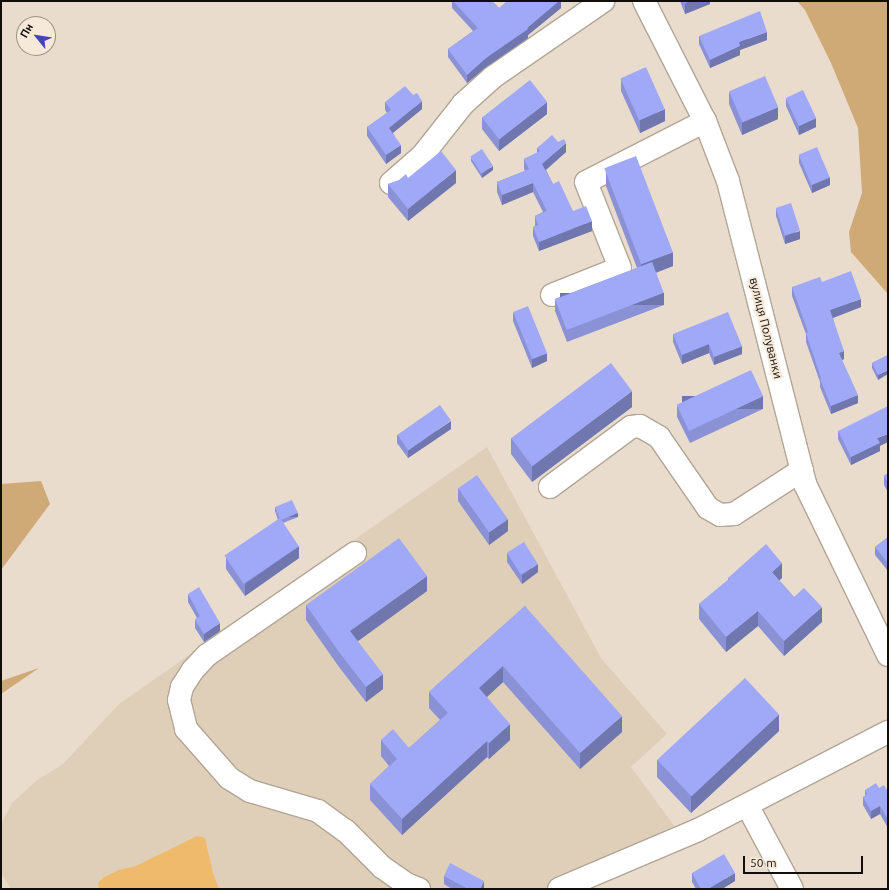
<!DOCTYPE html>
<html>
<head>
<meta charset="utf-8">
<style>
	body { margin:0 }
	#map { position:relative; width:889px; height:890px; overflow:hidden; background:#e9dccc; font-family:Ubuntu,sans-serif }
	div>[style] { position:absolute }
	.built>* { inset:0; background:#e0cfb8 }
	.green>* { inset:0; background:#cfa976 }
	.water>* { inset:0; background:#f0ba6d }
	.roads { filter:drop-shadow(1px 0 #b1a595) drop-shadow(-1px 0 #b1a595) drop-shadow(0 1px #b1a595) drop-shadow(0 -1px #b1a595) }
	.minor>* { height:22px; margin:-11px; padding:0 11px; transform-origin:11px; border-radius:11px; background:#fff }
	.wall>* { inset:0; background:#8a91d5 }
	.shaded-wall>* { inset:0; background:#7076ae; transform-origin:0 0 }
	.building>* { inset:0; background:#a0a9f8; transform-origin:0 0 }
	span { translate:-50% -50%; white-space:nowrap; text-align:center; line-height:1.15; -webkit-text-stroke:4px #f6e9d9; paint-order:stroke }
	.street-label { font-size:12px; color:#110d08 }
	.frame { position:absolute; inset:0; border:2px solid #110d08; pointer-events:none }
	.north { position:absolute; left:16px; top:16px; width:40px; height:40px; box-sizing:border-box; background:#f6e9d9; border:1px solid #9a9185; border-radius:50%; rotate:300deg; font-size:11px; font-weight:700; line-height:16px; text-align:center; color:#110d08 }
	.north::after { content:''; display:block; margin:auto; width:14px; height:18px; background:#4743b9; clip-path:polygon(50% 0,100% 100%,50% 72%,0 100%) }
	.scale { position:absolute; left:743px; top:856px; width:120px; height:18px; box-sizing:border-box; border:2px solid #110d08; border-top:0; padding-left:5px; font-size:12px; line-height:14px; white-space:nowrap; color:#110d08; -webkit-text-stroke:3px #f6e9d9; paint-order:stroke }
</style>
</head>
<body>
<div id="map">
	<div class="built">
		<div style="clip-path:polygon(487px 447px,601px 658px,667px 734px,631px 767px,678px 831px,549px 889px,11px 889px,1px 873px,1px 824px,12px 803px,37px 780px,63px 764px,119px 704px)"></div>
	</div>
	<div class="green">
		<div style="clip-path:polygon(797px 1px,888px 1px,888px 294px,851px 252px,849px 232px,862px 193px,858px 128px,831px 63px,805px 10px)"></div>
		<div style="clip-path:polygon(41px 481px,50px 504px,1px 570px,1px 484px)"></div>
		<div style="clip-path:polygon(39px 668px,1px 694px,1px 681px)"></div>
	</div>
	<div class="water">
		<div style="clip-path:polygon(197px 836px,205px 838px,213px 873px,219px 889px,99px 889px,98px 883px,104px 877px,119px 870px,136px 866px)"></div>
	</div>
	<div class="roads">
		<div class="minor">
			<div style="left:644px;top:1px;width:135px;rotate:63.1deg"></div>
			<div style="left:705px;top:121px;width:64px;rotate:69deg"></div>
			<div style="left:728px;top:181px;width:313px;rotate:75.7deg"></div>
			<div style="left:805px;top:484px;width:190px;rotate:64.1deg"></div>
			<div style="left:391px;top:183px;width:41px;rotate:-41.1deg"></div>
			<div style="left:422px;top:156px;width:66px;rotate:-51.7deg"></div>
			<div style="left:463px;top:104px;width:40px;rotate:-42deg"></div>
			<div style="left:493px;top:77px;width:134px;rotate:-34.6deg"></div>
			<div style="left:552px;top:295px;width:73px;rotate:-21.7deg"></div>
			<div style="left:620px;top:268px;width:92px;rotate:-111.6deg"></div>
			<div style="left:586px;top:182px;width:134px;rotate:-27.1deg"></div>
			<div style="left:550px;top:487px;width:101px;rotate:-36.5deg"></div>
			<div style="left:631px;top:427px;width:9px;rotate:-6deg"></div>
			<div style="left:640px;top:426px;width:22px;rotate:30deg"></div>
			<div style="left:659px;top:437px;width:86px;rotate:55.4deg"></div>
			<div style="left:708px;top:508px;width:14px;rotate:30deg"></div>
			<div style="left:720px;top:515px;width:14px;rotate:-4deg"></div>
			<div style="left:734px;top:514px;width:81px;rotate:-32.9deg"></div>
			<div style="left:355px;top:553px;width:180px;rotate:145.4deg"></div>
			<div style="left:207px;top:655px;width:21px;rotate:133deg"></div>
			<div style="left:193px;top:670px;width:20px;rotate:123deg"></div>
			<div style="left:182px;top:687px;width:13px;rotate:103deg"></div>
			<div style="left:179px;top:700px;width:30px;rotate:76deg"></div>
			<div style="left:186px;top:729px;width:65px;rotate:48.7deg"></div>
			<div style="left:229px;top:778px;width:25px;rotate:32deg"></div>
			<div style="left:250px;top:791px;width:71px;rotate:16.4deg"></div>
			<div style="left:318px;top:811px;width:34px;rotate:36deg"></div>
			<div style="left:346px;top:831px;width:51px;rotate:45deg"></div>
			<div style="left:382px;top:867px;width:29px;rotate:35deg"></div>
			<div style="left:406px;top:884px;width:14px;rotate:21deg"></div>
			<div style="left:747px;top:805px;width:95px;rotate:61.8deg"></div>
			<div style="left:559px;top:889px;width:151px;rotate:-23deg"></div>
			<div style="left:698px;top:830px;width:214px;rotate:-27.3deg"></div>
		</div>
	</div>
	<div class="wall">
		<div style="clip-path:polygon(452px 1px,492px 1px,499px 8px,561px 1px,561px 8px,528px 35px,528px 38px,486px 67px,467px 83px,448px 57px,448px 49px,473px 31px,452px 8px)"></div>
		<div style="clip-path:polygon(680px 1px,710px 1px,710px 4px,685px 14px)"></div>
		<div style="clip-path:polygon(699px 36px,767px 40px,740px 50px,740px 55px,710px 68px,699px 44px)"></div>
		<div style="clip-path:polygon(621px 79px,665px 121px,640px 133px,621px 91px)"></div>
		<div style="clip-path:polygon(729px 92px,778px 119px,742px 135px,729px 104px)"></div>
		<div style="clip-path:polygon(786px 98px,816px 127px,799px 135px,786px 106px)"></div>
		<div style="clip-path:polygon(385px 102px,422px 109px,393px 133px,401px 153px,386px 164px,367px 136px,367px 127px,387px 113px,385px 110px)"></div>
		<div style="clip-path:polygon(547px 114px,499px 151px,482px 129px,482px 117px)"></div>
		<div style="clip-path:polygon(537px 148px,566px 152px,546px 170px,553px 184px,573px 211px,592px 231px,539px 251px,533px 236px,533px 227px,535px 226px,535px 216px,543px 212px,533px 192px,502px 205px,497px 192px,497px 182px,525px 171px,524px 169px,524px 159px,537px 153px)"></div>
		<div style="clip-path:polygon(799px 155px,830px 185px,812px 193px,799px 163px)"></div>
		<div style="clip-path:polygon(471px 157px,493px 170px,482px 178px,471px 161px)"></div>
		<div style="clip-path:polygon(606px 172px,673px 266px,656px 273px,664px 305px,567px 342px,555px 311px,555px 299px,637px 268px,606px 186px)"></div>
		<div style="clip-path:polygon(408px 178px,456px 183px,408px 221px,388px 197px,388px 184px)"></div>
		<div style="clip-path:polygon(776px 208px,800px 239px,785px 244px,776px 216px)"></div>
		<div style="clip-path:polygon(822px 282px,861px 307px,833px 318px,844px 359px,842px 360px,858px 403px,831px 414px,820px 387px,820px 382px,806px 342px,806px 334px,792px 296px,792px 287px)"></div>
		<div style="clip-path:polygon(513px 312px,547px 361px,532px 368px,513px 321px)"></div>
		<div style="clip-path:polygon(673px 334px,742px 354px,714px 365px,709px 353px,682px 364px,673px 342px)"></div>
		<div style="clip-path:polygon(888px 355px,878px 380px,872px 368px,872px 363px)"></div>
		<div style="clip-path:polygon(677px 405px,763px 409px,690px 443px,677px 417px)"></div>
		<div style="clip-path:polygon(632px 407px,532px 482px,511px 454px,511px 438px)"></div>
		<div style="clip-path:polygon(451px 429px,408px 458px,397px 443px,397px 435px)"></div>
		<div style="clip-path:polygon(838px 431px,880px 446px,880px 451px,851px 465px,838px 439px)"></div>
		<div style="clip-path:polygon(888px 473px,888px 492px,884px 485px,884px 476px)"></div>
		<div style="clip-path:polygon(458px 488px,508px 531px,489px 545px,458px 501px)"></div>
		<div style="clip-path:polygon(275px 507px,298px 517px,283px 523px,299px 558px,245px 596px,226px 569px,226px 557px,278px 520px,275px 511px)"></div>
		<div style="clip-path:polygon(888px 537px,888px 571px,875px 555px,875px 547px)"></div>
		<div style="clip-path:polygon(507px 553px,538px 572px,522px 584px,507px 562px)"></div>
		<div style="clip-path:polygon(728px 578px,782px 578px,779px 580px,794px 597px,822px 622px,784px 656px,758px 626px,726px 652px,699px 619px,699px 604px,728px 580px)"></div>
		<div style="clip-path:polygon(427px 591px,357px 641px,383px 689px,366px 702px,339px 667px,306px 620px,306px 605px)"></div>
		<div style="clip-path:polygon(188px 594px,220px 631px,204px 642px,195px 628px,195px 620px,197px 618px,188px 602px)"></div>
		<div style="clip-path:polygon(525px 606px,622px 732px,580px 769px,503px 682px,487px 697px,510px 740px,489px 759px,487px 757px,402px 835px,370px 800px,370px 784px,389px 766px,381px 756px,381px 740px,409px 748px,440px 720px,429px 708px,429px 692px)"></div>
		<div style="clip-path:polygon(779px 731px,691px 813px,657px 777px,657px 760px)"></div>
		<div style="clip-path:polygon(879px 788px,888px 792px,888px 828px,880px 814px,871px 819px,863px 805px,863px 797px,865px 796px,865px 790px)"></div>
		<div style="clip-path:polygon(692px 873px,735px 881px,722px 889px,696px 889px,692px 882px)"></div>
		<div style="clip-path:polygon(444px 876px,484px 889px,452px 889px,444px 884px)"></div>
	</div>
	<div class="shaded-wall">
		<div style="clip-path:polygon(559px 1px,561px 1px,561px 8px,528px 35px,528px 38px,486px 67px,467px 83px,467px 75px,486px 58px,527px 28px)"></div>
		<div style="clip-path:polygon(691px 1px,710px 1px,710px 4px,685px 14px,685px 3px)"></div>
		<div style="clip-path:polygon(767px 32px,767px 40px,740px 50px,740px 55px,710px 68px,710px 60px,739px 42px)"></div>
		<div style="clip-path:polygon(422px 101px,422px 109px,389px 136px,389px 128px)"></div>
		<div style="clip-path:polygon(547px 102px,547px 114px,499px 151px,499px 139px)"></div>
		<div style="clip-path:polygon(778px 107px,778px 119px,742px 135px,742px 122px)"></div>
		<div style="clip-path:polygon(665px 109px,665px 121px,640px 133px,640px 120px)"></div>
		<div style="clip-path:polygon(816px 118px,816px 127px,799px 135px,799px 126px)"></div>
		<div style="clip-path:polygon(566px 143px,566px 152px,542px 173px,542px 164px)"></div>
		<div style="clip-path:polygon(401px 145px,401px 153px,386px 164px,386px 155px)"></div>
		<div style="clip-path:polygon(493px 166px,493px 170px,482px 178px,482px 174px)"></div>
		<div style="clip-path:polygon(456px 170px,456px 183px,408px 221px,408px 209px)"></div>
		<div style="clip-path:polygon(830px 177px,830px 185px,812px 193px,812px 184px)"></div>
		<div style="clip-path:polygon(533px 183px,533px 192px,502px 205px,502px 195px)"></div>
		<div style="clip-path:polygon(592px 221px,592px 231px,539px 251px,539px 242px)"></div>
		<div style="clip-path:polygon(800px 231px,800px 239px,785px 244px,785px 236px)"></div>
		<div style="clip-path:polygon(673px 252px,673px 266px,641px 278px,641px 264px)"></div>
		<div style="left:664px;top:293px;width:12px;height:104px;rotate:90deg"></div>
		<div style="clip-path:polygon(861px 299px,861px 307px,830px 319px,830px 310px)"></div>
		<div style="clip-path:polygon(709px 344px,709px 353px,682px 364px,682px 355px)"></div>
		<div style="clip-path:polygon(742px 346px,742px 354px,714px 365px,714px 357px)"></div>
		<div style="clip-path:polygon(844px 351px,844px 359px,839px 361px,839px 353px)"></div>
		<div style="clip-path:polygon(547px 353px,547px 361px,532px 368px,532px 359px)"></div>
		<div style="clip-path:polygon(888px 370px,888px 374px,878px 380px,878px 375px)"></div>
		<div style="clip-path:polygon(632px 391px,632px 407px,532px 482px,532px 466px)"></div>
		<div style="clip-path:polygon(858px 395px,858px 403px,831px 414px,831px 406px)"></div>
		<div style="left:763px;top:396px;width:13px;height:81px;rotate:90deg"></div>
		<div style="clip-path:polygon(451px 421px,451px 429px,408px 458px,408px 450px)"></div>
		<div style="clip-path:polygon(888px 434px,888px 442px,880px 446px,880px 451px,851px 465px,851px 457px,877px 438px)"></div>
		<div style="left:298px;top:513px;width:4px;height:19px;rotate:90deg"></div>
		<div style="clip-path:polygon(508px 519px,508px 531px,489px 545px,489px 532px)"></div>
		<div style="clip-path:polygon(299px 546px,299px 558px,245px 596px,245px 584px)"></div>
		<div style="clip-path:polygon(782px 563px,782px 578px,772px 587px,772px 572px)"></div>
		<div style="clip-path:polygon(538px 564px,538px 572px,522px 584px,522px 575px)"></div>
		<div style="clip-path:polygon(427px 576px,427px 591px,350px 647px,350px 631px)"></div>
		<div style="clip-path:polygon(822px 607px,822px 622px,784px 656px,784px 641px)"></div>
		<div style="clip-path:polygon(758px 611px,758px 626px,726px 652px,726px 637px)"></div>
		<div style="clip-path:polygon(220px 623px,220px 631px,204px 642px,204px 634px)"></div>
		<div style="clip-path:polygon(503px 666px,503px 682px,479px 704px,479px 688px)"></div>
		<div style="clip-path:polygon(383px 674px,383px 689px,366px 702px,366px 687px)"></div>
		<div style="clip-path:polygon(779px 714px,779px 731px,691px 813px,691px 796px)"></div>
		<div style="clip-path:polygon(622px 716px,622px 732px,580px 769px,580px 753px)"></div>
		<div style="clip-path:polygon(510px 724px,510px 740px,489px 759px,489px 743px)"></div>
		<div style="clip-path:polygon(487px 741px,487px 757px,402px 835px,402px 819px)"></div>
		<div style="clip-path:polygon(880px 806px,880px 814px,871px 819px,871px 811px)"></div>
		<div style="clip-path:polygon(735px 873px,735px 881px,722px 889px,708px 889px)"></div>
		<div style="clip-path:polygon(484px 881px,484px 889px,480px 889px)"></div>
	</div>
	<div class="building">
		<div style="clip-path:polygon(453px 1px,492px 1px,499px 8px,507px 1px,559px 1px,527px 28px,528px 29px,486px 58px,467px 75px,448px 49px,478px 28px)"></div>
		<div style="clip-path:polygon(684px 1px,691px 1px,685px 3px)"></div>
		<div style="clip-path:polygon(760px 11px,767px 32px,739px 42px,740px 46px,710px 60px,699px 36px)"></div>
		<div style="left:646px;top:67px;width:46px;height:28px;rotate:66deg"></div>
		<div style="left:765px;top:76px;width:34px;height:39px;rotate:67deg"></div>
		<div style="left:530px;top:80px;width:28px;height:61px;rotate:52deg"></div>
		<div style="clip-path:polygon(405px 86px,413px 95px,417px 93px,422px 101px,389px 128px,401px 145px,386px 155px,367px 127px,391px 110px,385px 102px)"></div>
		<div style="left:803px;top:90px;width:31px;height:19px;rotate:65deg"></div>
		<div style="clip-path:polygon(552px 135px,558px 142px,564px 139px,566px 143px,542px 164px,553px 184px,559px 181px,573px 211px,586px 206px,592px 221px,539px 242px,533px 227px,538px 225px,535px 216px,547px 211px,533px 183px,502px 195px,497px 182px,529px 169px,524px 159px,540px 151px,537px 148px)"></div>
		<div style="left:817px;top:147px;width:33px;height:20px;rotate:67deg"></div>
		<div style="left:482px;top:149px;width:20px;height:14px;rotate:57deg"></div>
		<div style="clip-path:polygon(441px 151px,456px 170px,408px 209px,388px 184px,399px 180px,406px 174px,408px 178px)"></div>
		<div style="left:636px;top:156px;width:103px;height:34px;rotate:69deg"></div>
		<div style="left:791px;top:203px;width:29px;height:16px;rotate:72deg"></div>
		<div style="left:652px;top:262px;width:33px;height:104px;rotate:69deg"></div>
		<div style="clip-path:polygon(851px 271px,861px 299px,830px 310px,844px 351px,839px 353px,858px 395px,831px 406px,820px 379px,821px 378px,806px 333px,808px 332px,792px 287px,820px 277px,822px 282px)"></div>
		<div style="left:528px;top:306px;width:51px;height:16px;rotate:68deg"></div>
		<div style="clip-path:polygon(728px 312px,742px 346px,714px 357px,709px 344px,682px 355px,673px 334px)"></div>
		<div style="clip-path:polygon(888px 355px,888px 370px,878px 375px,872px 363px)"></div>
		<div style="left:611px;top:363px;width:35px;height:125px;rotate:53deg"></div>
		<div style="left:751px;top:370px;width:29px;height:82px;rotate:65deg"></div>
		<div style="left:440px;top:405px;width:19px;height:52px;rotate:55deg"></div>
		<div style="clip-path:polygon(888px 406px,888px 434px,877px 438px,880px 443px,851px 457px,838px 431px)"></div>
		<div style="clip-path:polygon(888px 473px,888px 483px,884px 476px)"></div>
		<div style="left:477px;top:475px;width:54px;height:23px;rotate:55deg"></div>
		<div style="clip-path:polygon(292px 500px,298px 513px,281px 520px,280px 518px,280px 519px,275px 507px)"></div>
		<div style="left:280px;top:518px;width:34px;height:67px;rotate:56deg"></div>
		<div style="clip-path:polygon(888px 537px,888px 563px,875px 547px)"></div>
		<div style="clip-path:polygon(399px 538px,427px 576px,350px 631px,383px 674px,366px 687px,339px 652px,306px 605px)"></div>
		<div style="left:524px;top:542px;width:26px;height:20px;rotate:58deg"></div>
		<div style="clip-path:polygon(766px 544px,782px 563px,772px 572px,794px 597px,804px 588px,822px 607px,784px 641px,758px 611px,726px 637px,699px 604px,729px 579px,728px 578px)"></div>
		<div style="clip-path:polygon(199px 587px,220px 623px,204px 634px,195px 620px,200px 616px,188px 594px)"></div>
		<div style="clip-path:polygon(525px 606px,622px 716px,580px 753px,503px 666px,479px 688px,510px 724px,489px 743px,487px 741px,402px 819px,370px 784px,397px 759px,381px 740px,393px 729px,409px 748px,448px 713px,429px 692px)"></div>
		<div style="left:745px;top:678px;width:50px;height:120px;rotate:47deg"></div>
		<div style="clip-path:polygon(876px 783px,879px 788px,884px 785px,888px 792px,888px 820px,880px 806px,871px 811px,863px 797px,867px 794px,865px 790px)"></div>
		<div style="clip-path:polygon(724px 854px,735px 873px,708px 889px,701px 889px,692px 873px)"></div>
		<div style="clip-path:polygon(450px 863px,484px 881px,480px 889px,468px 889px,444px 876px)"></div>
	</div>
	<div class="street-label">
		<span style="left:766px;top:328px;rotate:76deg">вулиця Полуванки</span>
	</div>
	<div class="frame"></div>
	<div class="north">Пн</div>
	<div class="scale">50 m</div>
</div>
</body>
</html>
